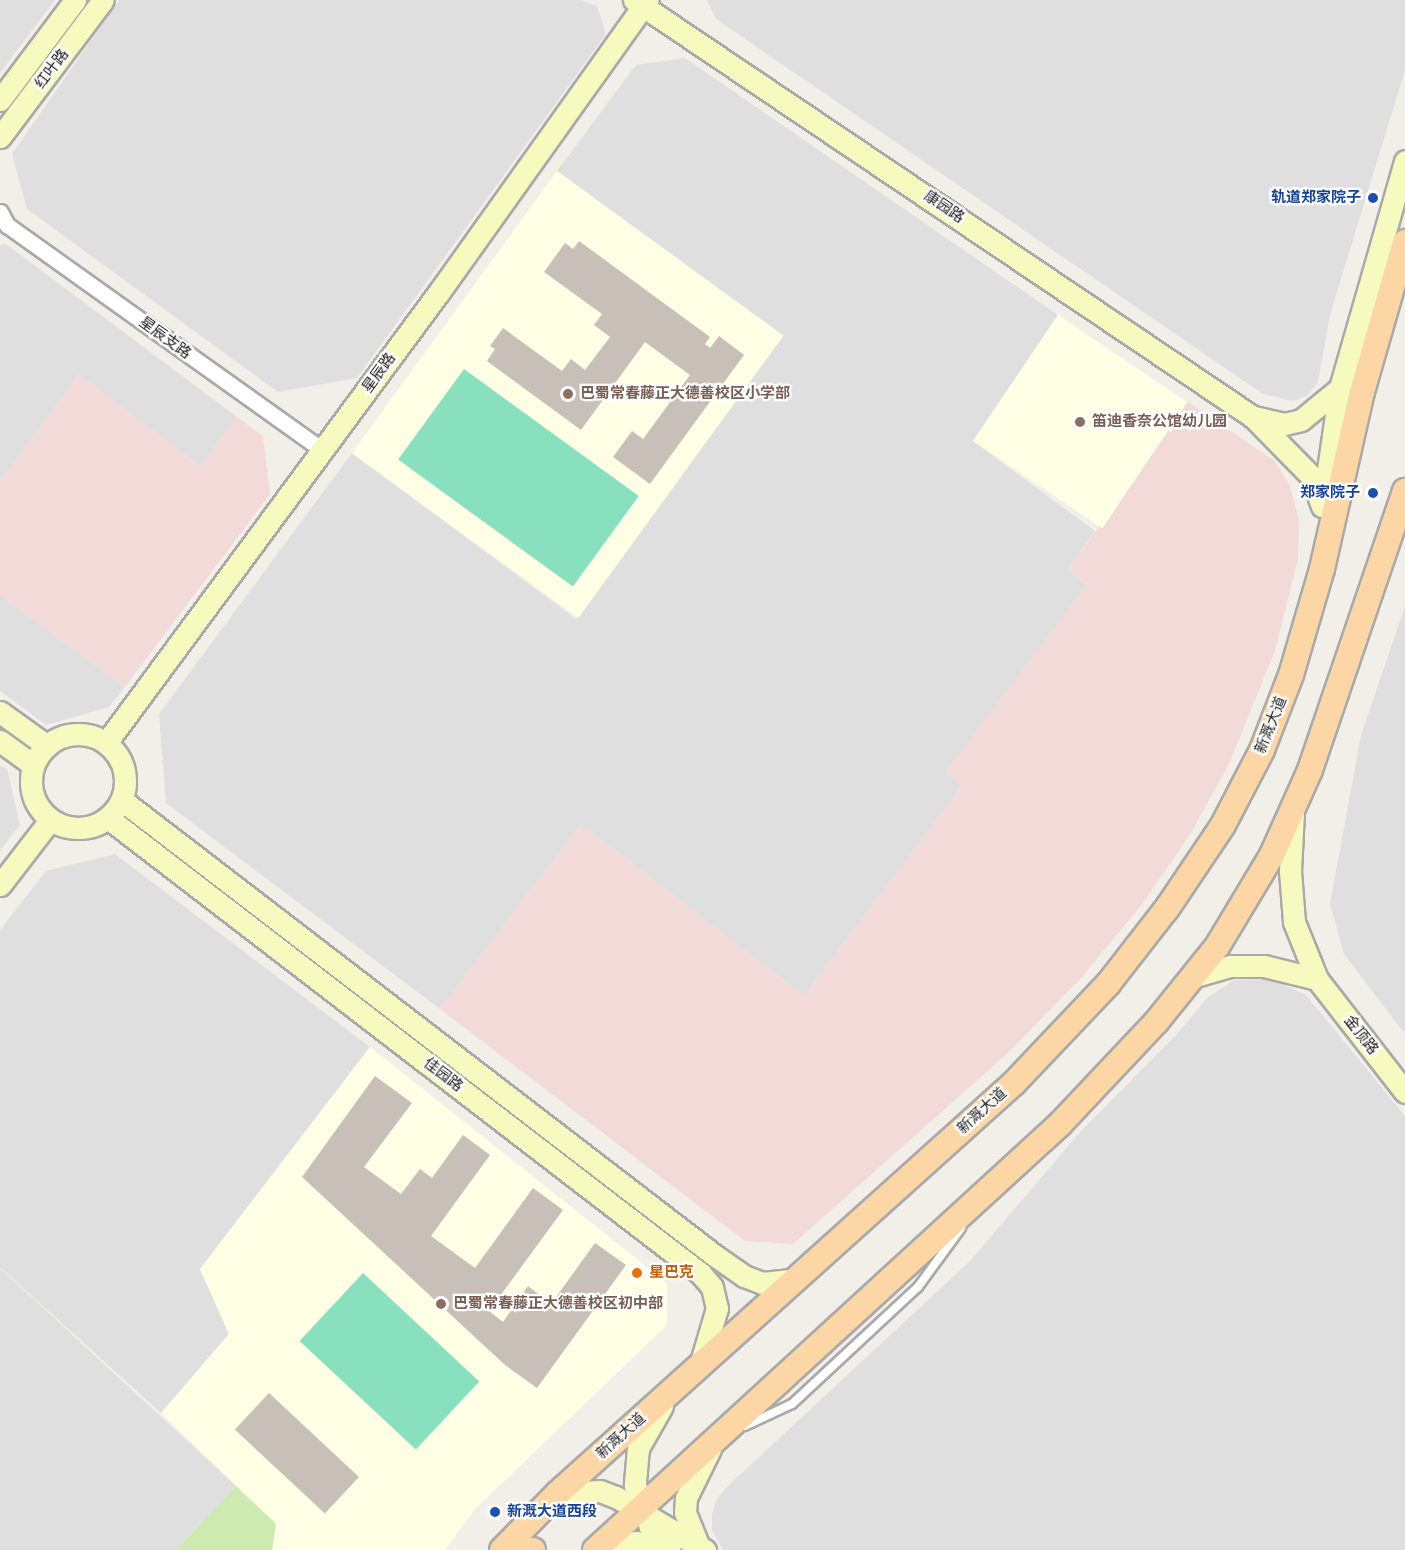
<!DOCTYPE html>
<html>
<head>
<meta charset="utf-8">
<style>
	body { margin:0 }
	#map { position:relative; width:1405px; height:1550px; overflow:hidden; background:#f2efe9; font-family:Rubik,"Noto Sans SC",sans-serif }
	div>[style] { position:absolute }
	.residential>* { inset:0; background:#e0dfdf }
	.commercial>* { inset:0; background:#f2dad9 }
	.education>* { inset:0; background:#ffffe5; transform-origin:0 0 }
	.grass>* { inset:0; background:#cdebb0 }
	.pitch>* { inset:0; background:#88e0be; transform-origin:0 0 }
	.building>* { inset:0; background:#c7bfb8; transform-origin:0 0 }
	.roads { filter:drop-shadow(2px 0 #a9a9a9) drop-shadow(-2px 0 #a9a9a9) drop-shadow(0 2px #a9a9a9) drop-shadow(0 -2px #a9a9a9) }
	.lane>* { height:8px; margin:-4px; padding:0 4px; transform-origin:4px; border-radius:4px; background:#fff }
	.street>* { height:15px; margin:-7.5px; padding:0 7.5px; transform-origin:7.5px; border-radius:7.5px; background:#fff }
	.secondary>* { height:21px; margin:-10.5px; padding:0 10.5px; transform-origin:10.5px; border-radius:10.5px; background:#f7fabf }
	.secondary>.ring { margin:-10.5px; padding:0; box-sizing:content-box; background:none; border:21px solid #f7fabf; border-radius:50% }
	.primary>* { height:24px; margin:-12px; padding:0 12px; transform-origin:12px; border-radius:12px; background:#fcd6a4 }
	.dots>* { width:16px; height:16px; translate:-50% -50%; box-sizing:border-box; border:3px solid #fff; border-radius:50% }
	span { translate:-50% -50%; white-space:nowrap; text-align:center; line-height:1.15; -webkit-text-stroke:4.5px #fff; paint-order:stroke }
	.street-label { font-size:15px; color:#222 }
	.transit-label { font-size:15px; color:#164399; font-weight:700 }
	.right { translate:-100% -50%; text-align:right }
	.left { translate:0 -50%; text-align:left }
	.education-label { font-size:15px; color:#785e54; font-weight:700 }
	.food-label { font-size:15px; color:#c56008; font-weight:700 }
</style>
</head>
<body>
<div id="map">
	<div class="residential">
		<div style="clip-path:polygon(0 0,55px 0,0 73px)"></div>
		<div style="clip-path:polygon(119px 0,581px 0,597px 6px,606px 34px,357px 378px,278px 392px,27px 209px,12px 154px)"></div>
		<div style="clip-path:polygon(707px 0,1405px 0,1405px 70px,1330px 315px,1318px 382px,1308px 395px,1293px 401px,1263px 394px,716px 19px)"></div>
		<div style="clip-path:polygon(685px 58px,1058px 315px,973px 441px,1095px 531px,1068px 570px,1087px 585px,946px 772px,962px 786px,804px 996px,581px 824px,440px 1009px,166px 803px,159px 714px,352px 453px,576px 619px,783px 336px,557px 171px,636px 65px)"></div>
		<div style="clip-path:polygon(6px 244px,237px 417px,200px 466px,79px 375px,0 481px,0 245px)"></div>
		<div style="clip-path:polygon(0 595px,125px 687px,109px 707px,46px 725px,0 691px)"></div>
		<div style="clip-path:polygon(1405px 606px,1405px 1034px,1344px 954px,1330px 904px,1361px 735px)"></div>
		<div style="clip-path:polygon(0 765px,7px 769px,20px 825px,0 851px)"></div>
		<div style="clip-path:polygon(115px 854px,370px 1047px,200px 1269px,229px 1334px,161px 1413px,0 1267px,0 930px,46px 871px)"></div>
		<div style="clip-path:polygon(1271px 979px,1306px 995px,1405px 1116px,1405px 1550px,723px 1550px,712px 1530px,712px 1514px,717px 1498px,730px 1484px,971px 1260px,1080px 1132px,1178px 1033px,1207px 998px,1234px 980px)"></div>
		<div style="clip-path:polygon(0 1268px,236px 1486px,176px 1550px,0 1550px)"></div>
	</div>
	<div class="commercial">
		<div style="clip-path:polygon(79px 375px,200px 466px,237px 417px,263px 436px,270px 494px,125px 687px,0 595px,0 481px)"></div>
		<div style="clip-path:polygon(1188px 402px,1275px 461px,1290px 486px,1299px 520px,1298px 559px,1275px 651px,1229px 764px,1191px 833px,1143px 903px,1081px 978px,1009px 1052px,793px 1244px,745px 1241px,440px 1009px,581px 824px,804px 996px,962px 786px,945px 772px,1087px 585px,1068px 570px)"></div>
	</div>
	<div class="education">
		<div style="left:557px;top:171px;width:280px;height:349px;rotate:36deg"></div>
		<div style="left:1058px;top:315px;width:156px;height:152px;rotate:34deg"></div>
		<div style="clip-path:polygon(370px 1047px,667px 1283px,667px 1325px,475px 1509px,445px 1550px,272px 1550px,276px 1524px,161px 1413px,229px 1334px,200px 1269px)"></div>
	</div>
	<div class="grass">
		<div style="clip-path:polygon(236px 1486px,276px 1524px,272px 1550px,176px 1550px)"></div>
	</div>
	<div class="pitch">
		<div style="left:464px;top:369px;width:216px;height:112px;rotate:36deg"></div>
		<div style="left:363px;top:1273px;width:159px;height:93px;rotate:43deg"></div>
	</div>
	<div class="building">
		<div style="clip-path:polygon(579px 241px,710px 337px,705px 344px,710px 348px,719px 336px,744px 355px,650px 484px,613px 457px,632px 431px,643px 439px,690px 375px,645px 342px,581px 430px,487px 361px,495px 349px,490px 346px,503px 328px,562px 371px,571px 359px,585px 370px,610px 337px,594px 325px,602px 314px,544px 272px,565px 243px,573px 249px)"></div>
		<div style="clip-path:polygon(375px 1076px,412px 1103px,364px 1167px,401px 1194px,420px 1169px,432px 1178px,463px 1135px,490px 1155px,431px 1236px,475px 1268px,533px 1188px,563px 1210px,489px 1311px,503px 1322px,528px 1286px,551px 1304px,595px 1243px,626px 1265px,537px 1388px,505px 1365px,302px 1177px)"></div>
		<div style="left:269px;top:1393px;width:123px;height:50px;rotate:43deg"></div>
	</div>
	<div class="roads">
		<div class="lane">
			<div style="left:745px;top:1426px;width:52px;rotate:-25.1deg"></div>
			<div style="left:792px;top:1404px;width:172px;rotate:-42.9deg"></div>
			<div style="left:918px;top:1287px;width:73px;rotate:-53.9deg"></div>
		</div>
		<div class="street">
			<div style="left:0;top:212px;width:15px;rotate:62deg"></div>
			<div style="left:7px;top:225px;width:388px;rotate:35.5deg"></div>
		</div>
		<div class="secondary">
			<div style="left:634px;top:0;width:746px;rotate:33.97deg"></div>
			<div style="left:1253px;top:417px;width:83px;rotate:45.5deg"></div>
			<div style="left:1311px;top:476px;width:32px;rotate:70deg"></div>
			<div style="left:0;top:100px;width:125px;rotate:-53.1deg"></div>
			<div style="left:0;top:137px;width:171px;rotate:-53.1deg"></div>
			<div style="left:1254px;top:417px;width:31px;rotate:13deg"></div>
			<div style="left:1284px;top:424px;width:17px;rotate:-13deg"></div>
			<div style="left:1301px;top:420px;width:50px;rotate:-39.4deg"></div>
			<div style="left:1323px;top:504px;width:117px;rotate:-81.7deg"></div>
			<div style="left:1340px;top:388px;width:236px;rotate:-74deg"></div>
			<div style="left:0;top:712px;width:57px;rotate:35.7deg"></div>
			<div class="ring" style="left:31px;top:734px;width:73px;height:73px"></div>
			<div style="left:0;top:741px;width:41px;rotate:36deg"></div>
			<div style="left:106px;top:743px;width:561px;rotate:-53.56deg"></div>
			<div style="left:439px;top:292px;width:359px;rotate:-54.5deg"></div>
			<div style="left:123px;top:801px;width:745px;rotate:37.53deg"></div>
			<div style="left:714px;top:1255px;width:37px;rotate:35deg"></div>
			<div style="left:744px;top:1276px;width:19px;rotate:21deg"></div>
			<div style="left:762px;top:1283px;width:29px;rotate:-6deg"></div>
			<div style="left:1293px;top:812px;width:59px;rotate:92.9deg"></div>
			<div style="left:1290px;top:871px;width:51px;rotate:85.5deg"></div>
			<div style="left:1294px;top:922px;width:61px;rotate:68deg"></div>
			<div style="left:1317px;top:979px;width:143px;rotate:52.1deg"></div>
			<div style="left:108px;top:818px;width:747px;rotate:37.55deg"></div>
			<div style="left:700px;top:1273px;width:18px;rotate:49deg"></div>
			<div style="left:712px;top:1287px;width:22px;rotate:77deg"></div>
			<div style="left:717px;top:1308px;width:56px;rotate:106.5deg"></div>
			<div style="left:0;top:885px;width:82px;rotate:-52.4deg"></div>
			<div style="left:1192px;top:977px;width:40px;rotate:-16deg"></div>
			<div style="left:1230px;top:966px;width:34px"></div>
			<div style="left:1264px;top:966px;width:55px;rotate:13.8deg"></div>
			<div style="left:662px;top:1406px;width:48px;rotate:119.7deg"></div>
			<div style="left:638px;top:1448px;width:37px;rotate:95deg"></div>
			<div style="left:635px;top:1485px;width:45px;rotate:70.3deg"></div>
			<div style="left:650px;top:1527px;width:30px;rotate:49deg"></div>
			<div style="left:558px;top:1493px;width:42px;rotate:-2.7deg"></div>
			<div style="left:600px;top:1491px;width:17px;rotate:21deg"></div>
			<div style="left:616px;top:1497px;width:104px;rotate:30.8deg"></div>
			<div style="left:697px;top:1542px;width:32px;rotate:-112deg"></div>
			<div style="left:685px;top:1512px;width:14px;rotate:-86deg"></div>
			<div style="left:686px;top:1498px;width:55px;rotate:-63.9deg"></div>
			<div style="left:596px;top:1550px;width:41px;rotate:-11.3deg"></div>
			<div style="left:636px;top:1542px;width:27px;rotate:17deg"></div>
		</div>
		<div class="primary">
			<div style="left:502px;top:1550px;width:80px;rotate:-45.5deg"></div>
			<div style="left:558px;top:1493px;width:613px;rotate:-41.96deg"></div>
			<div style="left:1014px;top:1083px;width:137px;rotate:-46.5deg"></div>
			<div style="left:1108px;top:984px;width:98px;rotate:-52.1deg"></div>
			<div style="left:1168px;top:907px;width:99px;rotate:-56.1deg"></div>
			<div style="left:1223px;top:825px;width:85px;rotate:-62.5deg"></div>
			<div style="left:1262px;top:750px;width:80px;rotate:-68.9deg"></div>
			<div style="left:1291px;top:675px;width:110px;rotate:-73.7deg"></div>
			<div style="left:1322px;top:569px;width:181px;rotate:-77.3deg"></div>
			<div style="left:1362px;top:392px;width:156px;rotate:-74deg"></div>
			<div style="left:515px;top:1550px;width:18px"></div>
			<div style="left:595px;top:1550px;width:631px;rotate:-42.49deg"></div>
			<div style="left:1060px;top:1124px;width:141px;rotate:-46.7deg"></div>
			<div style="left:1157px;top:1021px;width:97px;rotate:-51.2deg"></div>
			<div style="left:1218px;top:945px;width:105px;rotate:-59deg"></div>
			<div style="left:1272px;top:855px;width:93px;rotate:-65.9deg"></div>
			<div style="left:1310px;top:770px;width:295px;rotate:-71.2deg"></div>
		</div>
	</div>
	<div class="dots">
		<div style="left:1373px;top:198px;background:#1a4fb4"></div>
		<div style="left:568px;top:394px;background:#8d6e63"></div>
		<div style="left:1080px;top:422px;background:#8d6e63"></div>
		<div style="left:1373px;top:493px;background:#1a4fb4"></div>
		<div style="left:637px;top:1273px;background:#e8710a"></div>
		<div style="left:441px;top:1304px;background:#8d6e63"></div>
		<div style="left:495px;top:1512px;background:#1a4fb4"></div>
	</div>
	<div class="street-label">
		<span style="left:52px;top:69px;rotate:-53deg">红叶路</span>
		<span style="left:944px;top:207px;rotate:34deg">康园路</span>
		<span style="left:165px;top:338px;rotate:36deg">星辰支路</span>
		<span style="left:379px;top:373px;rotate:-54deg">星辰路</span>
		<span style="left:1271px;top:725px;rotate:-68deg">新溉大道</span>
		<span style="left:1361px;top:1035px;rotate:52deg">金顶路</span>
		<span style="left:443px;top:1075px;rotate:37deg">佳园路</span>
		<span style="left:982px;top:1111px;rotate:-42deg">新溉大道</span>
		<span style="left:621px;top:1436px;rotate:-42deg">新溉大道</span>
	</div>
	<div class="transit-label">
		<span class="right" style="left:1361px;top:198px">轨道郑家院子</span>
		<span class="right" style="left:1360px;top:493px">郑家院子</span>
		<span class="left" style="left:507px;top:1512px">新溉大道西段</span>
	</div>
	<div class="education-label">
		<span class="left" style="left:580px;top:394px">巴蜀常春藤正大德善校区小学部</span>
		<span class="left" style="left:1092px;top:422px">笛迪香奈公馆幼儿园</span>
		<span class="left" style="left:453px;top:1304px">巴蜀常春藤正大德善校区初中部</span>
	</div>
	<div class="food-label">
		<span class="left" style="left:649px;top:1273px">星巴克</span>
	</div>
</div>
</body>
</html>
